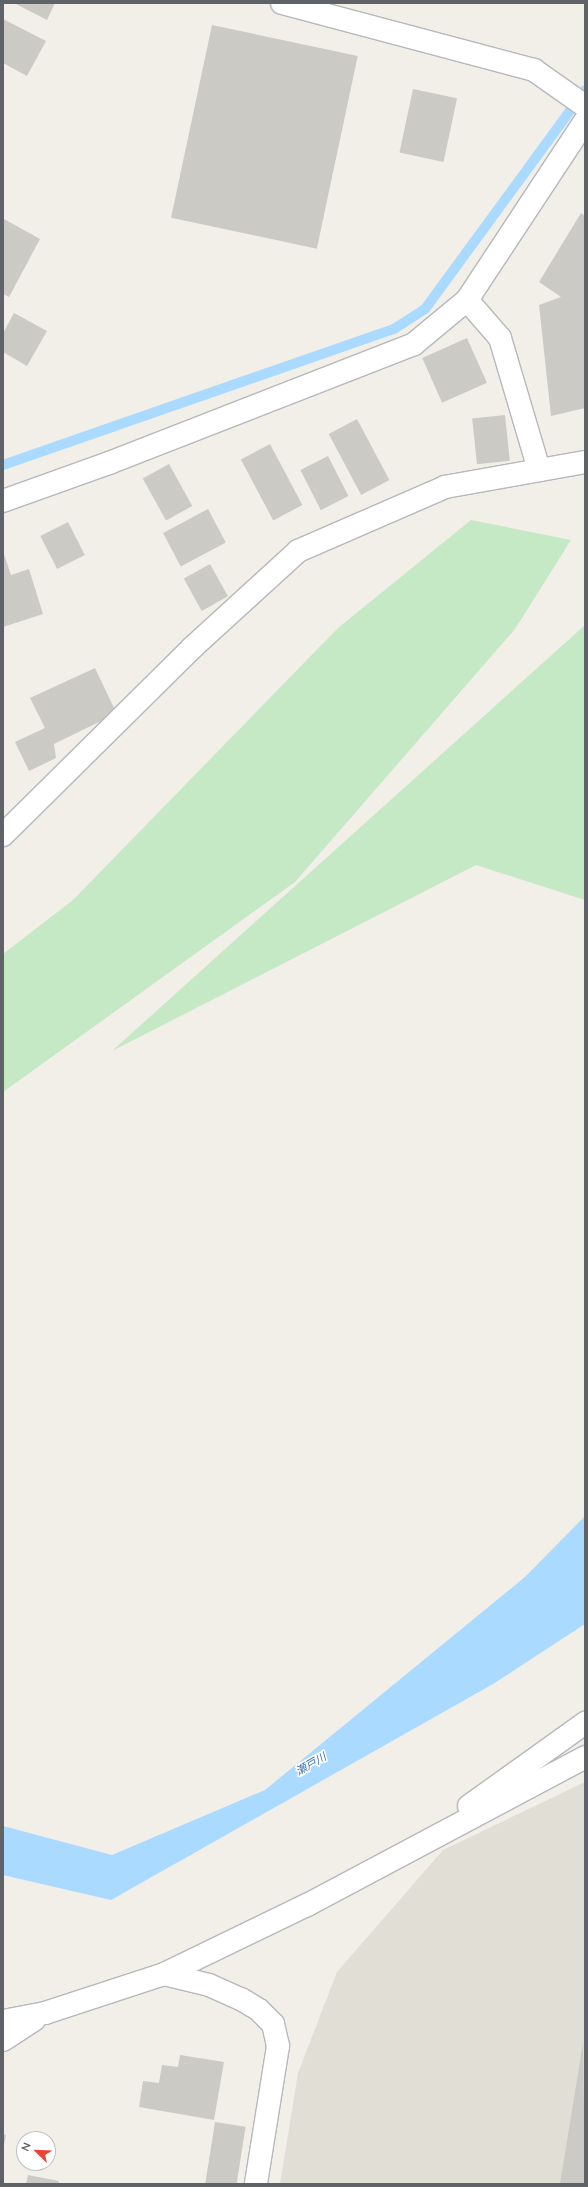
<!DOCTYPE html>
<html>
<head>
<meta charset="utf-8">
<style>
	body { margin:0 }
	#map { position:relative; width:588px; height:2187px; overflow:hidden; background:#f1efe8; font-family:Quicksand,"Noto Sans JP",sans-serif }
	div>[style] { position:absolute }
	.education>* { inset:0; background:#e1ded6 }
	.green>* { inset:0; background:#c5e8c5 }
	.water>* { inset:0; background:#aadaff }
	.stream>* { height:10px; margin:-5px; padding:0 5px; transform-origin:5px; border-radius:5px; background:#aadaff }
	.building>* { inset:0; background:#cccac5; transform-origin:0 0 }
	.roads { filter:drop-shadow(1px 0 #b5b8bc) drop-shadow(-1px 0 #b5b8bc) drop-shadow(0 1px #b5b8bc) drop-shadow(0 -1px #b5b8bc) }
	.street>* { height:22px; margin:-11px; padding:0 11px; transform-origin:11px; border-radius:11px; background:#fff }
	span { translate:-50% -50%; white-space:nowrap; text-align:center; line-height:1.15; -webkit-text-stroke:3px #fff; paint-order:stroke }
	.water-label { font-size:11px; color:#4174aa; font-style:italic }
	.frame { position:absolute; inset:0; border:4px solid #5f6368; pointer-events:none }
	.north { position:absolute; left:16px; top:2131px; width:40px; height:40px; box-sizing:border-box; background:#fff; border:1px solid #bfc1c3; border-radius:50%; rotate:293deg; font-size:11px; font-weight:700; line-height:16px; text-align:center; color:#5f6368 }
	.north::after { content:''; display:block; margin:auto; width:14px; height:18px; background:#ea4335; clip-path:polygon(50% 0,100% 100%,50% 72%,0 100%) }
</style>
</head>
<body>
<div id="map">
	<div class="education">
		<div style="clip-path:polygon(585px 1782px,585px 2184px,280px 2184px,298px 2073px,337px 1972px,443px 1850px)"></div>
	</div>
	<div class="green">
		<div style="clip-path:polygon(471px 520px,571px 540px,515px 629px,295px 882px,3px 1092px,3px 954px,73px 900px,338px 628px)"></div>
		<div style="clip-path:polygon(585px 625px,585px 900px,476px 865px,112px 1051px)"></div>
	</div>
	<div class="water">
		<div style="clip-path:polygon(585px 1516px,585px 1624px,493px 1684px,111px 1900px,3px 1875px,3px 1826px,112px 1855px,265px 1790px,525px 1577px)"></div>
	</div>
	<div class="stream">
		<div style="left:3px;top:465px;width:414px;rotate:-19.2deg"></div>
		<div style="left:394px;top:329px;width:37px;rotate:-33deg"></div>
		<div style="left:425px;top:309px;width:271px;rotate:-53.8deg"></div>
	</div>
	<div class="building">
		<div style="clip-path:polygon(14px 3px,55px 3px,47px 20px)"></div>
		<div style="clip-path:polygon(3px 19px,46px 41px,27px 76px,3px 63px)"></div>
		<div style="left:212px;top:25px;width:149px;height:197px;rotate:12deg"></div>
		<div style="left:413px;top:89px;width:45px;height:65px;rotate:12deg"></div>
		<div style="clip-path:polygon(581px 213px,585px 216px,585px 408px,551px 416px,539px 305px,561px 297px,539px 282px)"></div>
		<div style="clip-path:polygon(4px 219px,40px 239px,9px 297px,3px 294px)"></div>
		<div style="clip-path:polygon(14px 313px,47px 331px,27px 366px,3px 352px,3px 333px)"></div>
		<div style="left:467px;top:338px;width:49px;height:49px;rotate:66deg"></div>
		<div style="left:505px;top:415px;width:46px;height:33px;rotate:84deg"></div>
		<div style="left:357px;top:419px;width:69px;height:32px;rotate:62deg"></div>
		<div style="left:270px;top:444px;width:69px;height:33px;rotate:62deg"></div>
		<div style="left:328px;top:456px;width:45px;height:31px;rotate:63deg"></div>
		<div style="left:169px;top:464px;width:48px;height:30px;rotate:61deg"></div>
		<div style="left:208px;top:509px;width:38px;height:51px;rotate:62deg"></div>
		<div style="left:68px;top:522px;width:37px;height:31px;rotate:63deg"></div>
		<div style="clip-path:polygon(3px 551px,11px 575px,29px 569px,43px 614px,3px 627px)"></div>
		<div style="left:210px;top:564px;width:37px;height:30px;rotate:61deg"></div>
		<div style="clip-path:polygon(95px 668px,115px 710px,101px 721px,54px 744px,56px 758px,29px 771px,15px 742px,45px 728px,30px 698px)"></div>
		<div style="clip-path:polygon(583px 2043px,585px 2184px,560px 2184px)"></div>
		<div style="clip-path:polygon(180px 2055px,224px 2062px,214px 2120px,139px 2107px,143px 2081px,159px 2083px,162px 2065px,178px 2067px)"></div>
		<div style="left:215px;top:2122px;width:31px;height:63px;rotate:9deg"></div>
		<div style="clip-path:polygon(3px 2134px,6px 2135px,4px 2145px,3px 2145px)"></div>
		<div style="clip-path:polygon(28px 2175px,59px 2181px,58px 2184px,26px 2184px)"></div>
	</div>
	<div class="roads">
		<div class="street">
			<div style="left:282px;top:3px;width:261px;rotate:14.9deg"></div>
			<div style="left:534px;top:70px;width:62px;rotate:35.2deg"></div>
			<div style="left:467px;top:300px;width:50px;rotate:49deg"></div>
			<div style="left:500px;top:338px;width:138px;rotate:73.5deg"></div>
			<div style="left:3px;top:501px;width:113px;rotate:-19.7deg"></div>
			<div style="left:109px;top:463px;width:327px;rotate:-21.3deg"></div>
			<div style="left:414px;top:344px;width:69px;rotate:-39.7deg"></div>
			<div style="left:467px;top:300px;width:214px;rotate:-56.6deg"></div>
			<div style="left:3px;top:835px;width:267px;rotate:-44.7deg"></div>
			<div style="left:193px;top:647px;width:142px;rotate:-42.4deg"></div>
			<div style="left:298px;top:551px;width:160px;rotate:-23.5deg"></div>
			<div style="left:445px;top:487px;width:142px;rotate:-10.1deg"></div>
			<div style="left:469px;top:1806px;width:143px;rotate:-35.6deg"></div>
			<div style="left:164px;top:1974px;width:46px;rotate:13.7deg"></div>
			<div style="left:209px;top:1985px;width:35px;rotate:24deg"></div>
			<div style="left:241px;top:1999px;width:21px;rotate:31deg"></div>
			<div style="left:259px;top:2010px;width:20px;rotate:45deg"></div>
			<div style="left:273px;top:2024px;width:23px;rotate:77deg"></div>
			<div style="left:278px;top:2046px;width:140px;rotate:99.1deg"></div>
			<div style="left:3px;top:2021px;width:43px;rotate:-10.8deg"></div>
			<div style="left:45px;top:2013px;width:125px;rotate:-18.1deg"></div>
			<div style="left:164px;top:1974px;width:159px;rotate:-25.8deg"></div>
			<div style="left:307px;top:1905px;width:315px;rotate:-28deg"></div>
			<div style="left:3px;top:2040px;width:37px;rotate:-33deg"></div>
		</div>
	</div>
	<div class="water-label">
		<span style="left:311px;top:1764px;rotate:-30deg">瀬戸川</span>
	</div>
	<div class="frame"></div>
	<div class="north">N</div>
</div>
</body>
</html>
